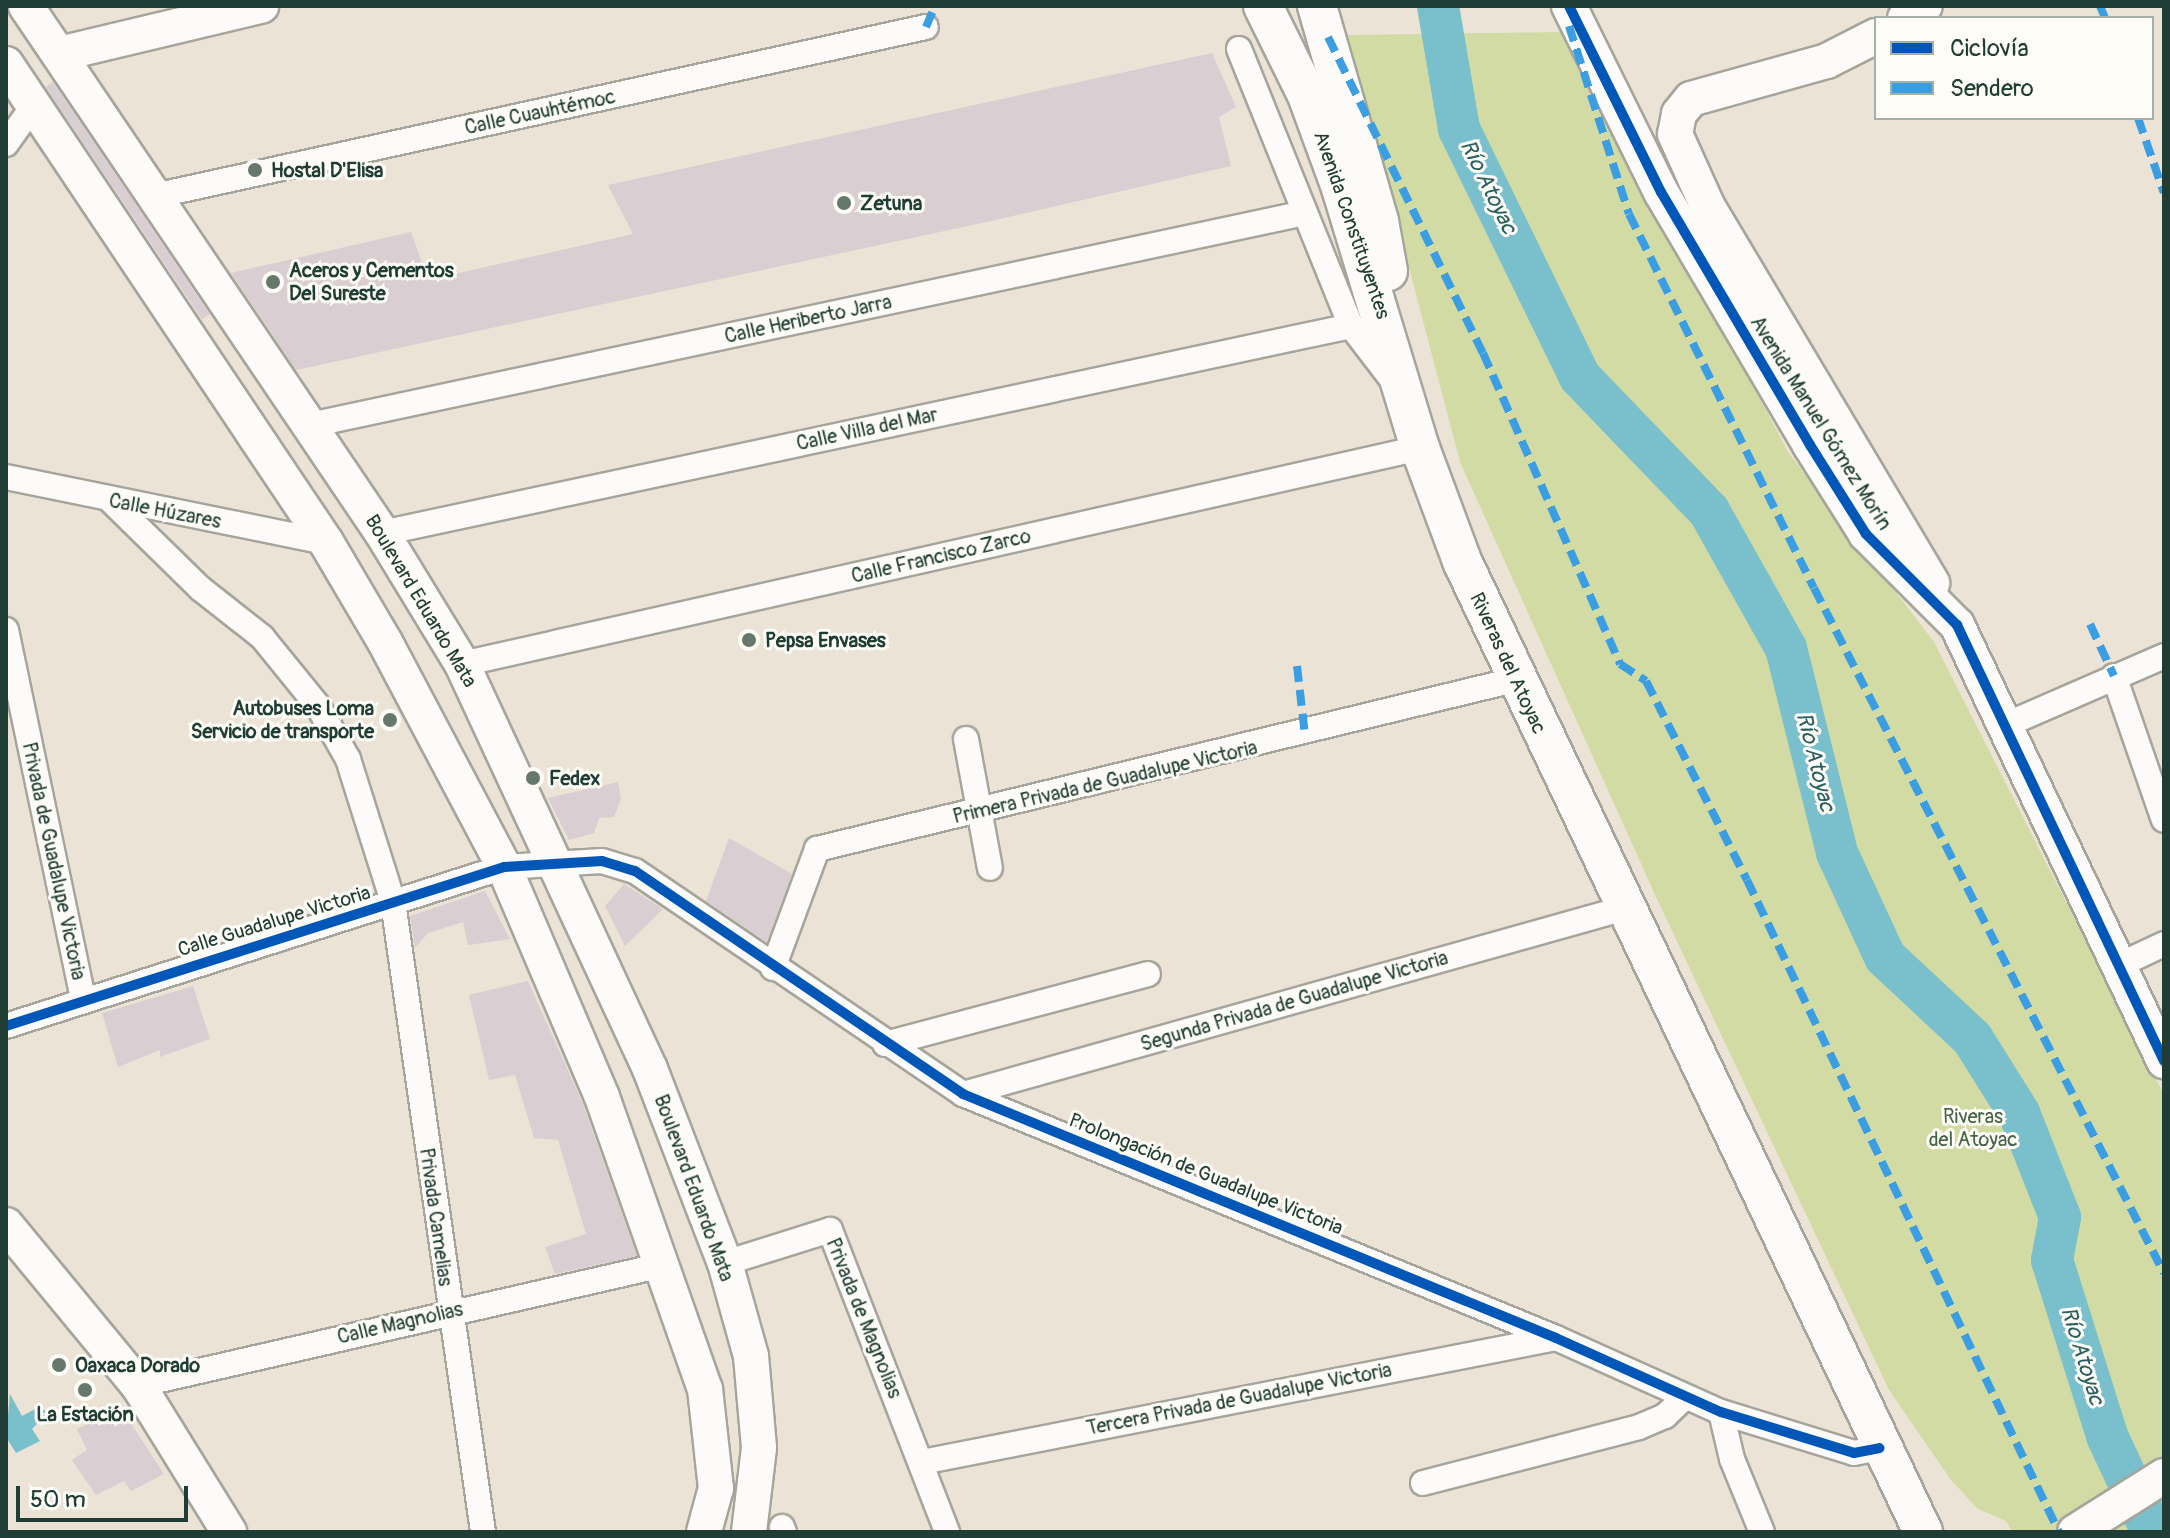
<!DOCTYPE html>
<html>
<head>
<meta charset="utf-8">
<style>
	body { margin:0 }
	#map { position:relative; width:2170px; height:1538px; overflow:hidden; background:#ebe3d5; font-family:Pangolin,sans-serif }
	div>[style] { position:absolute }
	.green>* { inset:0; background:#d2dba3 }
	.water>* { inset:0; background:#7abfcc }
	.river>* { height:42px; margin:-21px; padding:0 21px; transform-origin:21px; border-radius:21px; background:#7abfcc }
	.building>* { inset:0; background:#d9ced1; transform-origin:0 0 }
	.roads { filter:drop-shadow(2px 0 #a6a59c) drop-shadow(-2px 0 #a6a59c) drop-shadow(0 2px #a6a59c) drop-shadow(0 -2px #a6a59c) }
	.street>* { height:24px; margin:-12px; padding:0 12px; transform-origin:12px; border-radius:12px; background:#fcfbf9 }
	.secondary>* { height:34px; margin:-17px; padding:0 17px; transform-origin:17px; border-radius:17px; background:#fcfbf9 }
	.primary>* { height:38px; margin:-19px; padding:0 19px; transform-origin:19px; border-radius:19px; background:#fcfbf9 }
	.quiet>* { height:8px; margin-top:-4px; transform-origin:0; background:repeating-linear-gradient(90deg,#3c9ee2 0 16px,transparent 0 24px) }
	.cycleway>* { height:10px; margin:-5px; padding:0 5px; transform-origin:5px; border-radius:5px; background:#0057b8 }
	.dots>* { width:22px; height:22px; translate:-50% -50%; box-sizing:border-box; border:4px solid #fdfcf7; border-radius:50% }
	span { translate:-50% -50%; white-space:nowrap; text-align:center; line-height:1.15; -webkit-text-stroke:6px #fdfcf7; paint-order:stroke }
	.street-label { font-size:20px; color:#1f3d34 }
	.poi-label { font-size:20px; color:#1f3d34; font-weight:700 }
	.left { translate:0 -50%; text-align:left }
	.right { translate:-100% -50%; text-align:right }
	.park-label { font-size:20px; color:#476346 }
	.water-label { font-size:22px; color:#2c5f60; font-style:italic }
	.frame { position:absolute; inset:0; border:8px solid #1f3d34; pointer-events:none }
	.legend { position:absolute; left:1874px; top:16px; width:280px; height:104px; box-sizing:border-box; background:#fdfcf7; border:2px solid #a4b0a9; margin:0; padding:10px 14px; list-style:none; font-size:24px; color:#1f3d34 }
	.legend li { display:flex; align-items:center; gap:16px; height:40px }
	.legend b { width:40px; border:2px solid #a4b0a9 }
	.scale { position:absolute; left:16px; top:1486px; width:172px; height:36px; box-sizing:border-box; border:4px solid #1f3d34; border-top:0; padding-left:10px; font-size:24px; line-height:28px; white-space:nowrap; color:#1f3d34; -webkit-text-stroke:6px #fdfcf7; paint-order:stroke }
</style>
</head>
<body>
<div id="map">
	<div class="green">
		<div style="clip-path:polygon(1568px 32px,1788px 452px,1934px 642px,2164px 1095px,2164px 1532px,2012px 1532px,2006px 1521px,1978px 1509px,1951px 1480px,1889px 1390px,1657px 899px,1460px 462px,1348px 35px)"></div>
	</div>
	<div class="water">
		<div style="clip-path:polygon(10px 1394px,22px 1416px,35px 1409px,49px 1411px,32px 1429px,40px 1441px,16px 1453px,6px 1437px)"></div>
	</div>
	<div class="river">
		<div style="left:1438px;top:6px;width:125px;rotate:80.3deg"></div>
		<div style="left:1459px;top:129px;width:276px;rotate:64deg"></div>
		<div style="left:1580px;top:377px;width:186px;rotate:46.1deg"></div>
		<div style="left:1709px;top:511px;width:157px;rotate:60.7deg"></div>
		<div style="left:1786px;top:648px;width:211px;rotate:76deg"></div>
		<div style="left:1837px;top:853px;width:115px;rotate:65.2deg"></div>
		<div style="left:1885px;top:957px;width:119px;rotate:43deg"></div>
		<div style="left:1972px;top:1038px;width:89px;rotate:57.9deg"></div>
		<div style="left:2019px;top:1113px;width:112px;rotate:68.5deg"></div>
		<div style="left:2060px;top:1217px;width:44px;rotate:100.5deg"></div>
		<div style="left:2052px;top:1260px;width:184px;rotate:72.6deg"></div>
		<div style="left:2107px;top:1436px;width:106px;rotate:64.9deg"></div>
	</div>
	<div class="building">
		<div style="clip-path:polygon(1212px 53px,1236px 107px,1219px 117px,1231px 166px,991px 221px,296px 370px,231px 273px,411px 232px,428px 280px,633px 234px,608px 185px)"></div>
		<div style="left:53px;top:82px;width:280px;height:9px;rotate:56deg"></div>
		<div style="clip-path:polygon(618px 782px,621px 799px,614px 817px,599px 818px,594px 833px,569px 840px,548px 798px)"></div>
		<div style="clip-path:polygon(729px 838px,792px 874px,767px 942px,706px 901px)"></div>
		<div style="clip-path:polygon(624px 884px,663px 909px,625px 946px,605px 906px)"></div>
		<div style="clip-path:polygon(485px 891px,510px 939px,468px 945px,463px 922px,428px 933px,415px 948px,410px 916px)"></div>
		<div style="clip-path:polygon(528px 981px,583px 1104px,637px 1256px,555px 1274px,545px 1247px,586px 1234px,558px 1140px,534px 1138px,515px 1075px,489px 1080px,469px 995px)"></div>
		<div style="clip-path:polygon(193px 986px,210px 1039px,160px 1057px,160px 1050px,118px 1067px,102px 1013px)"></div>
		<div style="clip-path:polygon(121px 1408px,164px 1474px,131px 1491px,124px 1481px,96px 1495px,72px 1460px,87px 1450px,77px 1429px)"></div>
	</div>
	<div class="roads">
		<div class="street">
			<div style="left:1239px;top:49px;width:299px;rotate:68deg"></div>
			<div style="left:1351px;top:326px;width:71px;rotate:52.5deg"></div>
			<div style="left:6px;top:144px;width:48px;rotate:-54.3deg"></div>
			<div style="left:154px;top:196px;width:790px;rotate:-12.35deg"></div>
			<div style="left:310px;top:425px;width:1017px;rotate:-12.03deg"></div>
			<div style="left:6px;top:477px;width:327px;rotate:11.5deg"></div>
			<div style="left:111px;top:501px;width:126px;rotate:44.4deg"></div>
			<div style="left:201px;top:589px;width:78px;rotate:38.2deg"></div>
			<div style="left:262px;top:637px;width:89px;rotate:50.9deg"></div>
			<div style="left:318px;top:706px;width:61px;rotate:60.5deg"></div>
			<div style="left:348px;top:759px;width:150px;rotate:72.5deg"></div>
			<div style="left:393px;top:902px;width:636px;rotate:81.87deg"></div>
			<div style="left:382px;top:533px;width:991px;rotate:-12.06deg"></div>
			<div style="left:6px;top:630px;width:377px;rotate:78.2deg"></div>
			<div style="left:462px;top:664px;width:982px;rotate:-12.71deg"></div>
			<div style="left:2114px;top:676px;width:152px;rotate:70.9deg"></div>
			<div style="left:2001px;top:727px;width:178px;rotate:-23.5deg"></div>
			<div style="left:966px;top:739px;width:131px;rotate:79.5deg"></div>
			<div style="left:2115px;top:967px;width:54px;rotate:-25.1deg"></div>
			<div style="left:773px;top:968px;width:127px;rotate:-69.7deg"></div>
			<div style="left:817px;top:849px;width:717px;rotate:-13.63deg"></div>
			<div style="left:6px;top:1026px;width:523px;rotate:-17.71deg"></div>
			<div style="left:504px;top:867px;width:98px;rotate:-3.5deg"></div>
			<div style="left:602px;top:861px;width:34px;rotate:17deg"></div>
			<div style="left:635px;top:871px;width:397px;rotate:34.2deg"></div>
			<div style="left:963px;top:1094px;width:641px;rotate:22.37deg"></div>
			<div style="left:1556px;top:1338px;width:181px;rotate:24.2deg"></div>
			<div style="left:1721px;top:1412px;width:139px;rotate:17.1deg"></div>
			<div style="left:1854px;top:1453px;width:26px;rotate:-11deg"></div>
			<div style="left:885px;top:1044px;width:272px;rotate:-14.9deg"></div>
			<div style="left:963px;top:1094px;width:688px;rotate:-15.69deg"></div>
			<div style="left:725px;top:1263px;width:110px;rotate:-17.4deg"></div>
			<div style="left:830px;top:1230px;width:324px;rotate:68.8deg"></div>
			<div style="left:138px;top:1385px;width:539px;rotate:-12.88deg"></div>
			<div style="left:1721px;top:1412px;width:48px;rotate:76.8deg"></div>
			<div style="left:1732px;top:1459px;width:79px;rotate:67.7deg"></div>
			<div style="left:922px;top:1462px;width:646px;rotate:-11.07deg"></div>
			<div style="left:1423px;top:1483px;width:223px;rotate:-14.5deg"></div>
			<div style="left:1639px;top:1427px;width:28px;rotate:-23deg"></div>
			<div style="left:1665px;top:1416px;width:28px;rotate:-44deg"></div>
			<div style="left:782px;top:1527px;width:5px;rotate:68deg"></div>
		</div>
		<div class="secondary">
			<div style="left:26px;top:6px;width:636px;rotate:55.96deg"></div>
			<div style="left:382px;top:533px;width:153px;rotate:58.6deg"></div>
			<div style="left:462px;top:664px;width:447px;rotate:65.1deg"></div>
			<div style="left:650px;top:1069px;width:208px;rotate:68.9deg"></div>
			<div style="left:725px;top:1263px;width:97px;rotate:74.4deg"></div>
			<div style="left:751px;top:1356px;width:92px;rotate:85deg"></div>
			<div style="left:759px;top:1448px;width:85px;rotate:96.8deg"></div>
			<div style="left:1569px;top:6px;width:208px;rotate:63.7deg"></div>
			<div style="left:1661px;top:192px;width:294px;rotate:59.5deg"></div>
			<div style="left:1810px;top:445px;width:105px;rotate:57.8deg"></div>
			<div style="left:1866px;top:534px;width:129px;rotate:45deg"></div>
			<div style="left:1957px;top:625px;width:483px;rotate:64.6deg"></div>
			<div style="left:1905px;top:18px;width:23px;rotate:-31deg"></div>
			<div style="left:1876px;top:36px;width:55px;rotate:153deg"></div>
			<div style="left:1827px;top:61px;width:141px;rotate:164.4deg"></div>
			<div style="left:1691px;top:99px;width:19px;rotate:129deg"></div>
			<div style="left:1679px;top:114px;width:20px;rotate:101deg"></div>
			<div style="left:1675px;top:134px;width:80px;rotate:65.7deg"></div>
			<div style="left:1708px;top:207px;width:438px;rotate:59.2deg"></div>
			<div style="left:59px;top:54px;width:208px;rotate:-13.4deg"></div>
			<div style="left:6px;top:64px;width:575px;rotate:56.2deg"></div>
			<div style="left:326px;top:542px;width:116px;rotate:59.5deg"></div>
			<div style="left:385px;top:642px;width:255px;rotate:62.1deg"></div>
			<div style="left:504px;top:867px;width:250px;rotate:66.9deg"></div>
			<div style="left:602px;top:1097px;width:310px;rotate:70.6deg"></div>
			<div style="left:705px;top:1389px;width:100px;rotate:83.7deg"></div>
			<div style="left:716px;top:1488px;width:46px;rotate:105.3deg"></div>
			<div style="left:6px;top:1225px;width:207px;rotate:50.5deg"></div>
			<div style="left:138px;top:1385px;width:173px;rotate:58.2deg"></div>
			<div style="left:2075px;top:1532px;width:105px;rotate:-32.2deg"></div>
		</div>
		<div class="primary">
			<div style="left:1263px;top:6px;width:99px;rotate:63.7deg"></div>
			<div style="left:1307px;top:95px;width:99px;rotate:69.9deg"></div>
			<div style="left:1341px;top:188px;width:272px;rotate:73.1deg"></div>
			<div style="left:1420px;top:448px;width:121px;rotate:69.6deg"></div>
			<div style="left:1462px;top:561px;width:1075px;rotate:64.6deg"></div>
			<div style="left:1317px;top:6px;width:224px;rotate:73.9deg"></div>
			<div style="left:1379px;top:221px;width:51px;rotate:79.8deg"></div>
		</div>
	</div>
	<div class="quiet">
		<div style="left:2100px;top:6px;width:13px;rotate:67deg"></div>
		<div style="left:1569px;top:26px;width:197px;rotate:72.3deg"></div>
		<div style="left:1629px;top:214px;width:417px;rotate:63.7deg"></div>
		<div style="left:1814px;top:588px;width:769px;rotate:62.94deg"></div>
		<div style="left:926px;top:27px;width:23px;rotate:-67deg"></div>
		<div style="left:1328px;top:37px;width:352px;rotate:63.9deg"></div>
		<div style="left:1483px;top:353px;width:340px;rotate:66.2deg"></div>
		<div style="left:1620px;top:664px;width:31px;rotate:33deg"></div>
		<div style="left:1646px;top:681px;width:223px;rotate:63.1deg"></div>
		<div style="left:1747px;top:880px;width:723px;rotate:64.43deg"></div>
		<div style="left:2138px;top:118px;width:79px;rotate:70.9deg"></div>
		<div style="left:2090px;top:624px;width:57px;rotate:65.2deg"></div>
		<div style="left:1297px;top:666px;width:69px;rotate:83.4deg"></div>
	</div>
	<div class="cycleway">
		<div style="left:1569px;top:6px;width:208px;rotate:63.7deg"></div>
		<div style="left:1661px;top:192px;width:294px;rotate:59.5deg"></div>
		<div style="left:1810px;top:445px;width:105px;rotate:57.8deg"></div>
		<div style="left:1866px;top:534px;width:129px;rotate:45deg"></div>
		<div style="left:1957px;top:625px;width:483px;rotate:64.6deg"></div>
		<div style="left:6px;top:1026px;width:523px;rotate:-17.71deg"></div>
		<div style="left:504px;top:867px;width:98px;rotate:-3.5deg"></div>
		<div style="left:602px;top:861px;width:34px;rotate:17deg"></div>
		<div style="left:635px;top:871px;width:397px;rotate:34.2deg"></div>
		<div style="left:963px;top:1094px;width:641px;rotate:22.37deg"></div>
		<div style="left:1556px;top:1338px;width:181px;rotate:24.2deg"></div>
		<div style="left:1721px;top:1412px;width:139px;rotate:17.1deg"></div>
		<div style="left:1854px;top:1453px;width:26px;rotate:-11deg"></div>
	</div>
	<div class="dots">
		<div style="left:255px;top:170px;background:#66776c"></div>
		<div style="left:844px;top:203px;background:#66776c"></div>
		<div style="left:273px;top:282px;background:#66776c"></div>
		<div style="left:749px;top:640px;background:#66776c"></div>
		<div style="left:390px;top:720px;background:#66776c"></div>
		<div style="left:533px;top:778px;background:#66776c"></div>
		<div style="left:59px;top:1365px;background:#66776c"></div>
		<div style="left:85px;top:1390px;background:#66776c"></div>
	</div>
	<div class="street-label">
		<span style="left:540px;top:112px;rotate:-12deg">Calle Cuauhtémoc</span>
		<span style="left:1352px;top:225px;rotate:71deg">Avenida Constituyentes</span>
		<span style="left:808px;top:319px;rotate:-12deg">Calle Heriberto Jarra</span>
		<span style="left:1821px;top:423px;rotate:58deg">Avenida Manuel Gómez Morín</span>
		<span style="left:867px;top:429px;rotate:-12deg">Calle Villa del Mar</span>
		<span style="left:165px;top:511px;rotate:11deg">Calle Húzares</span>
		<span style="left:941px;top:556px;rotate:-13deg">Calle Francisco Zarco</span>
		<span style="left:421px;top:601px;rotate:59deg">Boulevard Eduardo Mata</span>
		<span style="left:1508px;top:663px;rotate:65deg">Riveras del Atoyac</span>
		<span style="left:1105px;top:782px;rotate:-13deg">Primera Privada de Guadalupe Victoria</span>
		<span style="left:54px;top:861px;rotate:78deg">Privada de Guadalupe Victoria</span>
		<span style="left:274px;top:921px;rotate:-17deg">Calle Guadalupe Victoria</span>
		<span style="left:1294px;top:1001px;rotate:-16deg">Segunda Privada de Guadalupe Victoria</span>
		<span style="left:1206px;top:1174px;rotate:22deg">Prolongación de Guadalupe Victoria</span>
		<span style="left:694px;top:1188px;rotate:70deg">Boulevard Eduardo Mata</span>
		<span style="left:436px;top:1217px;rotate:82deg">Privada Camelias</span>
		<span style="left:864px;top:1318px;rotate:68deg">Privada de Magnolias</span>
		<span style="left:400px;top:1323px;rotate:-13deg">Calle Magnolias</span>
		<span style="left:1239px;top:1399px;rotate:-11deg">Tercera Privada de Guadalupe Victoria</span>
	</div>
	<div class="poi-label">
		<span class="left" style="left:271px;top:170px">Hostal D'Elisa</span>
		<span class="left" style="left:860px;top:203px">Zetuna</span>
		<span class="left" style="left:289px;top:282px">Aceros y Cementos<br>Del Sureste</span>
		<span class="left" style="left:765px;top:640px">Pepsa Envases</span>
		<span class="right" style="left:374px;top:720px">Autobuses Loma<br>Servicio de transporte</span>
		<span class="left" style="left:549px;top:778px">Fedex</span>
		<span class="left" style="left:75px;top:1365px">Oaxaca Dorado</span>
		<span style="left:85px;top:1414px">La Estación</span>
	</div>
	<div class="park-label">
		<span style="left:1973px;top:1128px">Riveras<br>del Atoyac</span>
	</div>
	<div class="water-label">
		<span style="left:1488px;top:187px;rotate:64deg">Río Atoyac</span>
		<span style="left:1815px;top:762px;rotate:76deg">Río Atoyac</span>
		<span style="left:2082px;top:1356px;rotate:73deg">Río Atoyac</span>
	</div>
	<div class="frame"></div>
	<ul class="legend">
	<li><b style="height:10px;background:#0057b8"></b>Ciclovía</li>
	<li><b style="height:10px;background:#3c9ee2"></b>Sendero</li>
	</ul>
	<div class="scale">50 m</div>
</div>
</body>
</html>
